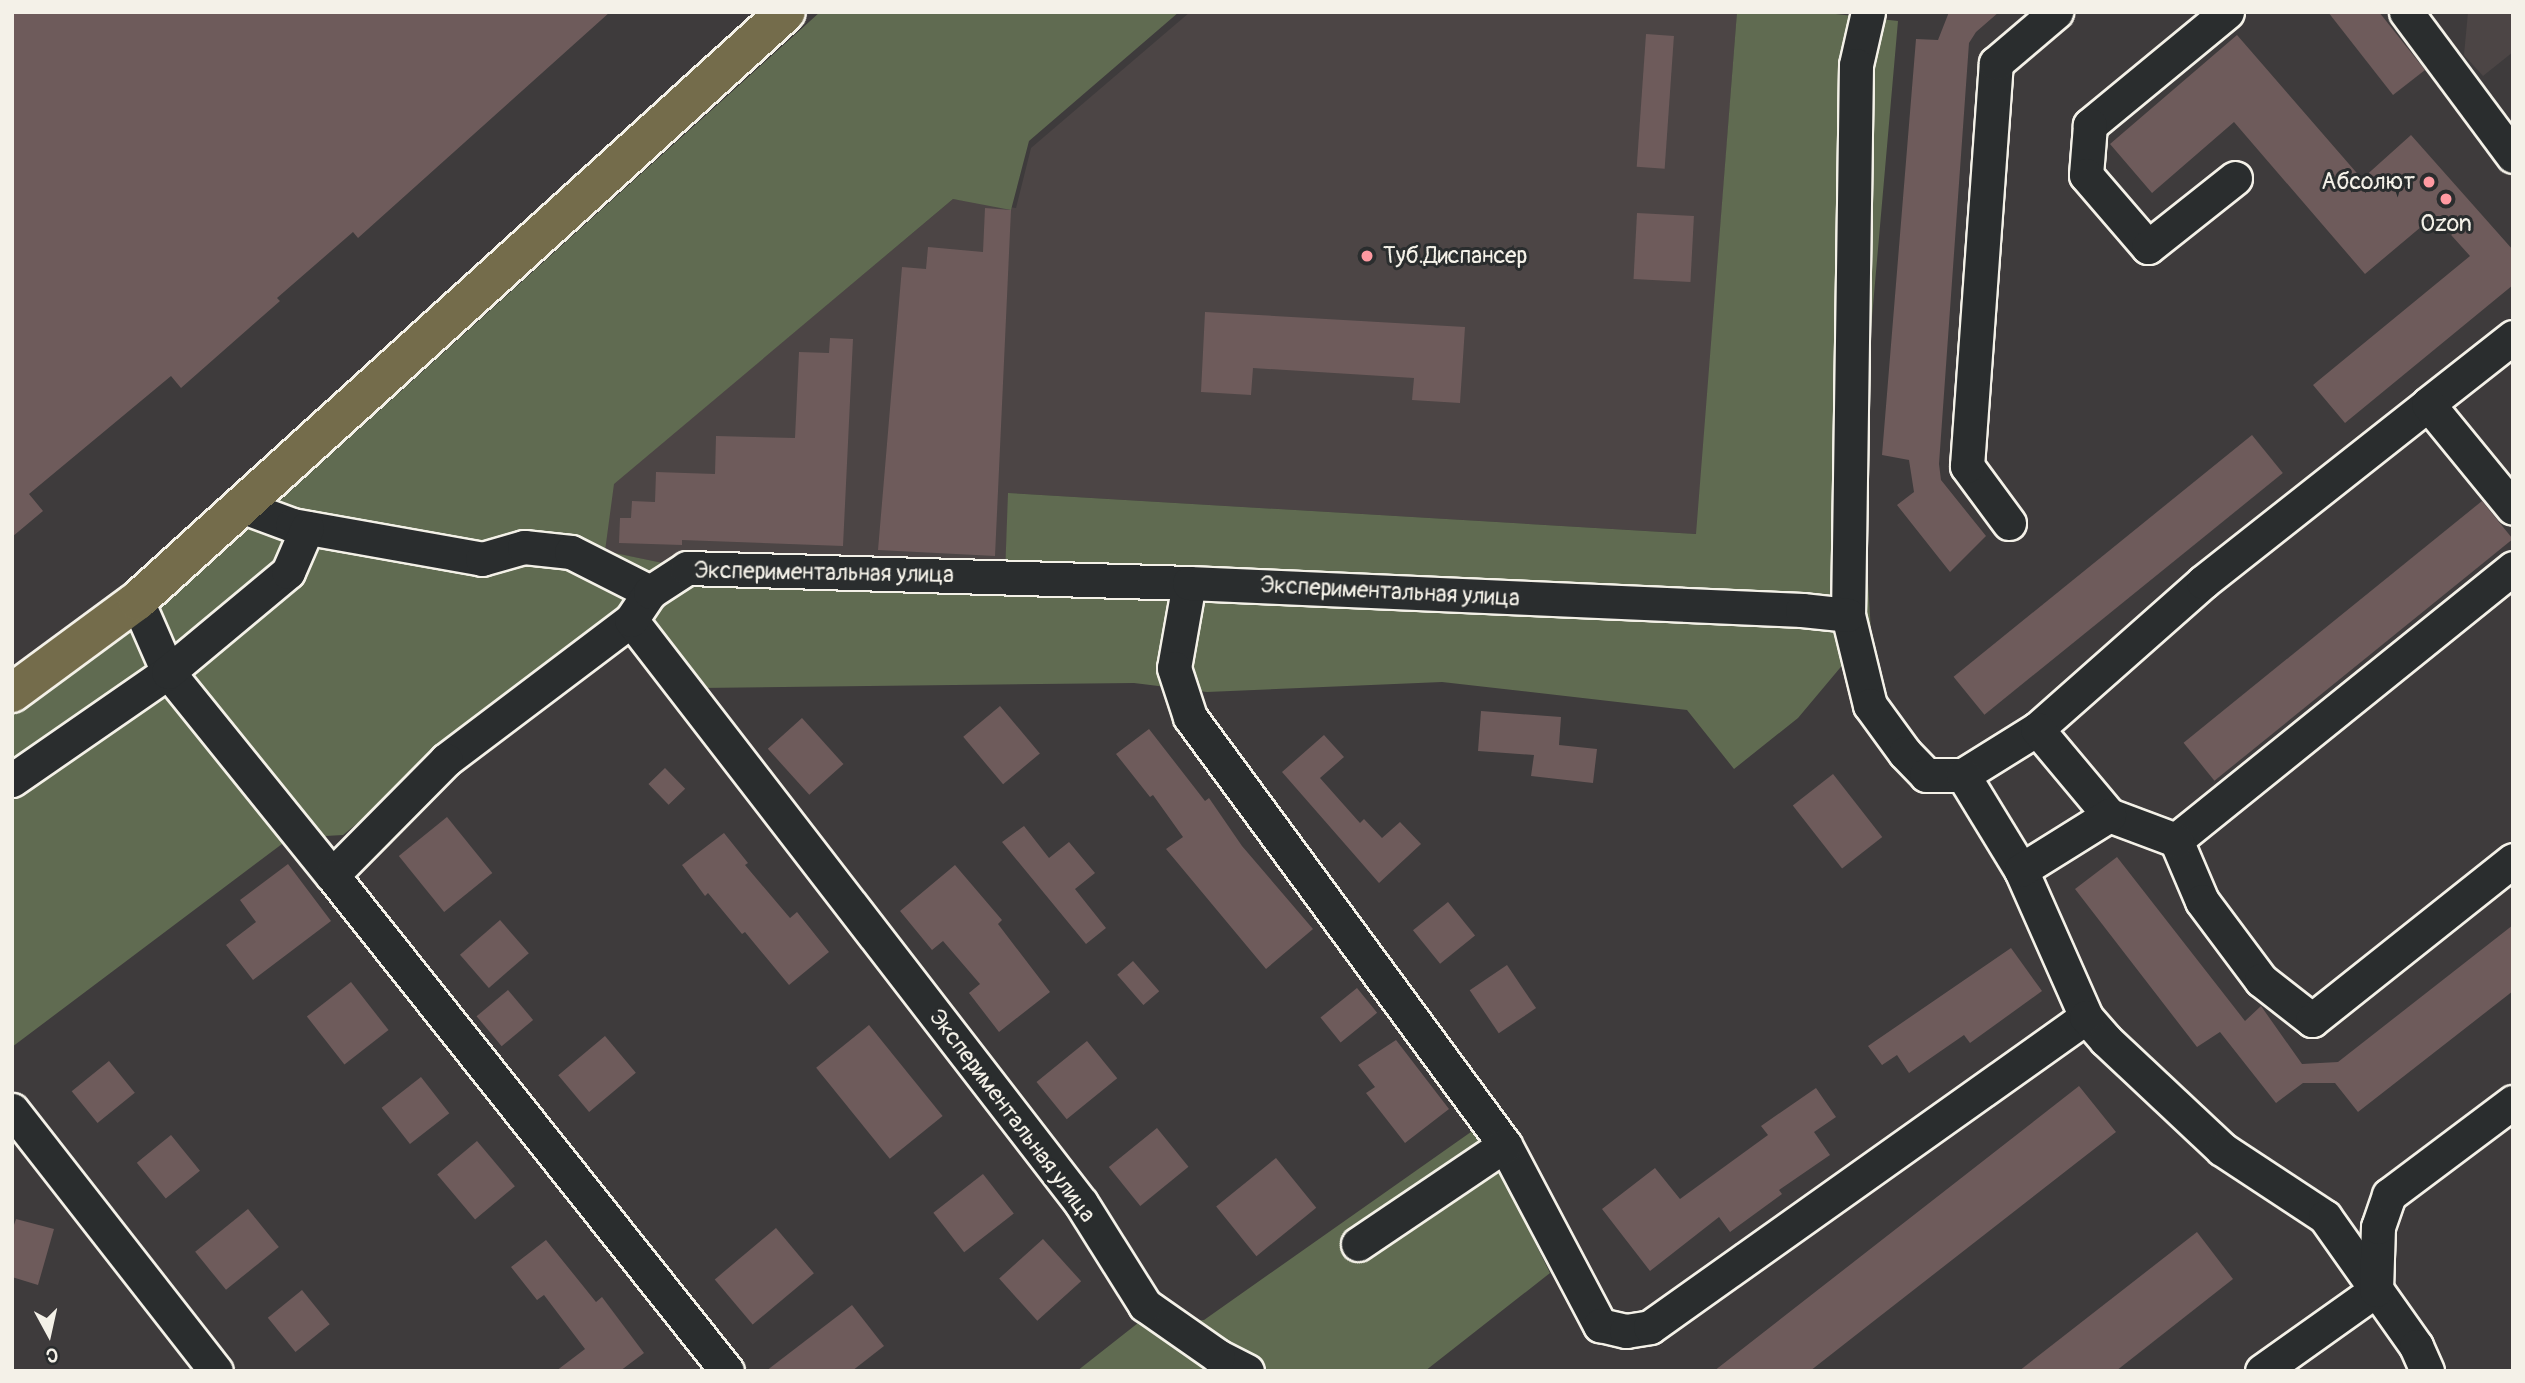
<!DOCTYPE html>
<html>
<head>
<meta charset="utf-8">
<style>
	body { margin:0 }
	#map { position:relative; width:2525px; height:1383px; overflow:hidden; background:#3e3b3c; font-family:Pangolin,sans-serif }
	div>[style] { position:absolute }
	.built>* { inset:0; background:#4c4545 }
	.green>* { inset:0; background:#606b51 }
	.building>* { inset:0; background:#6e5b5b; transform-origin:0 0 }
	.roads { filter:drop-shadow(2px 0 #f4f1e8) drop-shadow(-2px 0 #f4f1e8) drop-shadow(0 2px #f4f1e8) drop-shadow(0 -2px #f4f1e8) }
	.minor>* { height:33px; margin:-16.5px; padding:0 16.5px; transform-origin:16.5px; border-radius:16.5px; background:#2a2d2e }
	.major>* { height:38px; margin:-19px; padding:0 19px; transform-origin:19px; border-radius:19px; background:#746c4b }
	.dots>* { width:19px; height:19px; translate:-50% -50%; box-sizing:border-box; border:4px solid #2a2d2e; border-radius:50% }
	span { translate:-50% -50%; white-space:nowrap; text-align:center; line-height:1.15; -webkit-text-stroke:6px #2a2d2e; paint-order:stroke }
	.poi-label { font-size:23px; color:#f4f1e8 }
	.right { translate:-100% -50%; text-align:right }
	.left { translate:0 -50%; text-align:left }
	.street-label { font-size:23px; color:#f4f1e8 }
	.frame { position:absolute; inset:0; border:14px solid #f4f1e8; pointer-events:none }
	.north { position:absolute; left:14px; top:1299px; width:70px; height:70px; -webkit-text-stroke:5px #2a2d2e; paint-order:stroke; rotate:172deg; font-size:19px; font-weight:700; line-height:28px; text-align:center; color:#f4f1e8 }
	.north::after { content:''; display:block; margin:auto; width:24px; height:32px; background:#f4f1e8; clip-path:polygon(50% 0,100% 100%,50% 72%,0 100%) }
</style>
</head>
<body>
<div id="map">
	<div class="built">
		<div style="clip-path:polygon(1190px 12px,1737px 12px,1697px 534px,1009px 493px,1005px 575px,687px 568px,604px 551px,613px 484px,953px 199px,1016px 208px,1031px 148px)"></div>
		<div style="clip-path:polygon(2468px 12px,2513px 12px,2513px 52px,2483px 76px,2464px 55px)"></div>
	</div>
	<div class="green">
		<div style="clip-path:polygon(820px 12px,1179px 12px,1029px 141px,1011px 210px,953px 199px,614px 484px,605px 551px,687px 568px,1005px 575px,1008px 493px,1696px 534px,1737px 12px,1818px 12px,1898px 21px,1860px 454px,1871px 631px,1798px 718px,1734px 769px,1687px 710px,1442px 682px,1207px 692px,1134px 683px,699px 688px,598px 626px,343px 835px,290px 838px,12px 1047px,12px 709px,213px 561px)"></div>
		<div style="clip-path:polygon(1478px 1127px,1550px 1273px,1425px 1371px,1077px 1371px,1138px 1323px,1204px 1320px)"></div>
	</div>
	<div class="building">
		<div style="clip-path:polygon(12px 12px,610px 12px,358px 238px,353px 232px,277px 298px,280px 301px,181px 388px,171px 376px,29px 494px,43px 511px,12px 537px)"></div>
		<div style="clip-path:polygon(1949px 12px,1999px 12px,1976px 32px,1969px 43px,1939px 464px,1941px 480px,1986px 536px,1950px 572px,1897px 505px,1914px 492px,1909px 460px,1882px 455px,1916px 39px,1938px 40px)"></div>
		<div style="clip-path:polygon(2328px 12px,2379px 12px,2425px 70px,2393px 95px)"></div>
		<div style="left:1646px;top:34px;width:28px;height:133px;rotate:4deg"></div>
		<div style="clip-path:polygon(2237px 35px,2362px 179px,2411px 135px,2513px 250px,2513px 285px,2345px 423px,2313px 385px,2470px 256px,2434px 216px,2365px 274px,2234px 122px,2152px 193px,2110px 144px)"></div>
		<div style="clip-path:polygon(985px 208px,1011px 210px,995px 556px,878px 550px,902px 267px,926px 269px,928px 247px,983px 252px)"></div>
		<div style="left:1637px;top:213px;width:57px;height:66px;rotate:3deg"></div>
		<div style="clip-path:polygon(1205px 312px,1465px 327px,1460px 403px,1412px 400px,1414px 378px,1253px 368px,1251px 395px,1201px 392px)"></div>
		<div style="clip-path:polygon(830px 338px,853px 339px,843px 546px,682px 540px,682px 545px,619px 543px,620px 518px,631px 518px,632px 501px,655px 502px,656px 472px,715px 474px,716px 436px,795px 438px,799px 352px,829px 353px)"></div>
		<div style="left:2252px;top:435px;width:49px;height:384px;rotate:51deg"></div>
		<div style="left:2482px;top:501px;width:49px;height:384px;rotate:51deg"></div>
		<div style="left:1000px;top:706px;width:62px;height:48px;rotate:50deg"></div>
		<div style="clip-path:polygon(1481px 711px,1561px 717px,1559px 745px,1597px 749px,1593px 783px,1531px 776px,1534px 755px,1478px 751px)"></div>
		<div style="left:802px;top:718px;width:62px;height:46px;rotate:48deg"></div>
		<div style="clip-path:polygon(1149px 729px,1205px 801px,1209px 798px,1242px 846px,1313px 929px,1266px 969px,1166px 849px,1183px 837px,1153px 795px,1150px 797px,1116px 754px)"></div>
		<div style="clip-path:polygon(1324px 735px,1344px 757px,1320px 778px,1360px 823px,1364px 819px,1382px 838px,1400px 822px,1421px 844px,1379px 883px,1282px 772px)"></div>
		<div style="left:665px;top:768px;width:29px;height:23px;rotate:46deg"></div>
		<div style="left:1833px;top:774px;width:80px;height:51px;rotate:52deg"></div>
		<div style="left:447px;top:817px;width:72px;height:62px;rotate:51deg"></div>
		<div style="clip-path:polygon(1024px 826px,1049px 858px,1069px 842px,1095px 873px,1075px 889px,1106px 928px,1086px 944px,1002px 842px)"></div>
		<div style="clip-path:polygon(724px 833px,748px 863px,745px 865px,790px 918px,797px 912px,829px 952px,789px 985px,745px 932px,742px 934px,708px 893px,705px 896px,682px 865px)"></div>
		<div style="clip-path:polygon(2117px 857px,2245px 1021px,2261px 1006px,2302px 1064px,2338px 1062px,2513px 925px,2513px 991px,2358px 1112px,2335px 1083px,2303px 1083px,2276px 1103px,2220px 1032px,2197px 1047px,2075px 889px)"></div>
		<div style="clip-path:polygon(288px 864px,331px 921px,253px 980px,226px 945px,256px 922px,240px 900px)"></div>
		<div style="clip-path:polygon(955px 865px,1002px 920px,998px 924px,1050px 992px,999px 1032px,969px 993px,980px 984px,943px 941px,932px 950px,900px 911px)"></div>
		<div style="left:1448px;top:902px;width:43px;height:45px;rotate:51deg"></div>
		<div style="left:500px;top:920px;width:44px;height:53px;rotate:49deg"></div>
		<div style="clip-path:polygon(2011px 948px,2042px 991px,1970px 1043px,1964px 1035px,1909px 1073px,1897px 1055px,1882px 1065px,1868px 1046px)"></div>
		<div style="left:1133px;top:961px;width:40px;height:21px;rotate:49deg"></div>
		<div style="left:1507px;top:965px;width:52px;height:45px;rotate:56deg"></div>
		<div style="left:351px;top:982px;width:61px;height:56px;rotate:52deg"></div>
		<div style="left:1357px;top:988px;width:32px;height:47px;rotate:51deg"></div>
		<div style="left:508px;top:990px;width:39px;height:41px;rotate:50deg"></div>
		<div style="left:869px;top:1025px;width:117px;height:68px;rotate:51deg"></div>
		<div style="left:605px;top:1036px;width:48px;height:61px;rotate:50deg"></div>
		<div style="clip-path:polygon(1396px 1040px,1449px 1109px,1405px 1143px,1366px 1093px,1375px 1087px,1358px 1065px)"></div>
		<div style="left:1087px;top:1041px;width:48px;height:65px;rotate:51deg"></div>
		<div style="left:109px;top:1061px;width:41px;height:48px;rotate:51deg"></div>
		<div style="left:421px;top:1077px;width:46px;height:50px;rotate:52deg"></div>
		<div style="clip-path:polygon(2079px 1086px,2116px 1132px,1870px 1324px,1810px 1371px,1714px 1371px)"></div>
		<div style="clip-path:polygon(1816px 1088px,1836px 1117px,1814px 1132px,1830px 1155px,1779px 1190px,1782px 1194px,1730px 1232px,1719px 1217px,1650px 1271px,1602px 1209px,1655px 1168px,1680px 1199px,1768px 1135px,1761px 1126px)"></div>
		<div style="left:1157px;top:1128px;width:50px;height:62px;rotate:51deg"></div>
		<div style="left:171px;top:1135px;width:46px;height:44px;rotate:51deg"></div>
		<div style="left:477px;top:1141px;width:59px;height:52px;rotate:50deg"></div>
		<div style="left:1276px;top:1158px;width:64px;height:77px;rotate:51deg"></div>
		<div style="left:983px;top:1174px;width:50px;height:63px;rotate:52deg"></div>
		<div style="left:248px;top:1209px;width:49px;height:68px;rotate:51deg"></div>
		<div style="clip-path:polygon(16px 1219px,54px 1229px,38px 1285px,12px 1277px,12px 1231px)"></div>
		<div style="left:776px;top:1228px;width:59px;height:80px;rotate:50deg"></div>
		<div style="clip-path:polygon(2197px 1232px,2233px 1279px,2116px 1371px,2019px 1371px)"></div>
		<div style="left:1043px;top:1239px;width:57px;height:59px;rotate:48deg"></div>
		<div style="clip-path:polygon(546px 1240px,596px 1302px,602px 1297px,644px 1353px,620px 1371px,556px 1371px,585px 1349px,544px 1295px,537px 1300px,511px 1267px)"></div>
		<div style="left:302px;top:1290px;width:44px;height:44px;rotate:51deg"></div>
		<div style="clip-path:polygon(852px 1305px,884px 1346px,852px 1371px,766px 1371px)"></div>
	</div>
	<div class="roads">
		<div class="minor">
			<div style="left:1868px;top:12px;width:54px;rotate:102.8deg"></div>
			<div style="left:1856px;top:65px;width:550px;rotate:90.83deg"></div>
			<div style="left:1848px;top:615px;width:93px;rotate:76.3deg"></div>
			<div style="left:1870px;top:705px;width:59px;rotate:53.9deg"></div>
			<div style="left:1905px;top:753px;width:30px;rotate:46deg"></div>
			<div style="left:1926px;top:775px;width:37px"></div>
			<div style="left:1963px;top:775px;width:87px;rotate:-31.9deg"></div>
			<div style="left:2037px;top:729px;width:222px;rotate:-41.5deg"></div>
			<div style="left:2203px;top:582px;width:287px;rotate:-38.3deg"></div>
			<div style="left:2227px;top:12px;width:178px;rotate:140.5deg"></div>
			<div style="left:2090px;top:125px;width:50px;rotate:94.6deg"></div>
			<div style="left:2086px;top:175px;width:95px;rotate:49.3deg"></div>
			<div style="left:2148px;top:247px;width:111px;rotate:-38.4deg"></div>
			<div style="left:2406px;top:12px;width:179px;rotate:53.4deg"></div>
			<div style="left:2513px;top:337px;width:108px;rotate:141.8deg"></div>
			<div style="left:2428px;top:404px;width:134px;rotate:50.7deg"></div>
			<div style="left:241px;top:506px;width:54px;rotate:20.4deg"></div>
			<div style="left:292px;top:525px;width:193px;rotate:10.1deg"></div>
			<div style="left:482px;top:559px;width:44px;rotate:-15.9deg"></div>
			<div style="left:524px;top:547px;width:47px;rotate:6.1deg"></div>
			<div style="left:571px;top:552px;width:89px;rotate:26.9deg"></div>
			<div style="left:2009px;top:523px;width:71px;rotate:-126.4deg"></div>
			<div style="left:1967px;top:466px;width:404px;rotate:-85.9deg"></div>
			<div style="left:1996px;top:63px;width:79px;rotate:-40.4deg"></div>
			<div style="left:2513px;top:568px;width:433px;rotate:141.1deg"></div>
			<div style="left:2176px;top:840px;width:66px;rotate:66.9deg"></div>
			<div style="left:2202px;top:901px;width:99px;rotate:53.2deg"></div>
			<div style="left:2261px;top:980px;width:65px;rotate:38.1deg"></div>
			<div style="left:2312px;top:1020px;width:257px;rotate:-38.5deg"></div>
			<div style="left:1189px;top:583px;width:86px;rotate:100deg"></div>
			<div style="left:1174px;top:668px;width:52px;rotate:71.9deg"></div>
			<div style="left:1190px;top:717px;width:531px;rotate:53.65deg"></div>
			<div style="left:1505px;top:1145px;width:204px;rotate:62.2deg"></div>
			<div style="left:1600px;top:1325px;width:27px;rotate:13deg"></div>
			<div style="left:1626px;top:1331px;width:24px;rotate:-9deg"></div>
			<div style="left:1650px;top:1327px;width:535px;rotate:-35.41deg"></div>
			<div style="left:137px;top:601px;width:77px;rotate:66.4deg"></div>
			<div style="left:168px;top:672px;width:261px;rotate:51.1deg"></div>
			<div style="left:631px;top:620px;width:232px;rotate:142.9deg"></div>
			<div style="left:446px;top:760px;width:162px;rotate:134.7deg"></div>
			<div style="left:332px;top:875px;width:634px;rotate:51.47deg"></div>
			<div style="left:2037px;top:729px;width:112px;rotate:50.1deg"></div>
			<div style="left:2109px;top:815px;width:72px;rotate:20.5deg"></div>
			<div style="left:1963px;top:775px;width:111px;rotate:58.6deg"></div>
			<div style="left:2021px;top:870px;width:161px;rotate:66.1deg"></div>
			<div style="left:2086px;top:1017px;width:30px;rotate:49deg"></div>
			<div style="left:2106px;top:1040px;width:159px;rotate:43.2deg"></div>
			<div style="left:2222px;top:1149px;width:123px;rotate:33.4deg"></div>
			<div style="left:2325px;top:1217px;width:158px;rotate:54.8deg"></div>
			<div style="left:2416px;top:1346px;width:27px;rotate:66deg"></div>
			<div style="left:12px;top:780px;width:190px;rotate:-34.7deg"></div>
			<div style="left:168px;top:672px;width:156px;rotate:-39.8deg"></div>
			<div style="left:288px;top:572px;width:48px;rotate:-66.6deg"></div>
			<div style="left:2021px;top:870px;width:104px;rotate:-32deg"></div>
			<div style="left:12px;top:1110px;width:331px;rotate:52deg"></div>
			<div style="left:1358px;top:1244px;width:177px;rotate:-34deg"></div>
			<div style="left:1247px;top:1371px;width:33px;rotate:-153deg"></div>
			<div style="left:1218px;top:1356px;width:89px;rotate:-145.1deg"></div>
			<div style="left:1145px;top:1305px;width:120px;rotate:-122.1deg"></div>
			<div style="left:1081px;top:1203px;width:736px;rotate:-127.66deg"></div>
			<div style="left:631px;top:620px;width:34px;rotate:-56deg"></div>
			<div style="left:650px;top:592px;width:44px;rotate:-33deg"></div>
			<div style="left:687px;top:568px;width:502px;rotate:1.71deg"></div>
			<div style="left:1189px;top:583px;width:614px;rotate:2.52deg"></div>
			<div style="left:1802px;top:610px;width:46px;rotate:6.2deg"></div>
			<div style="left:2262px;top:1371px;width:140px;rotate:-35.4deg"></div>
			<div style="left:2376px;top:1290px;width:63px;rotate:-88.2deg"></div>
			<div style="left:2378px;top:1227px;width:34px;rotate:-71deg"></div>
			<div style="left:2389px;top:1195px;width:155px;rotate:-36.9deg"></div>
		</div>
		<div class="major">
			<div style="left:12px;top:693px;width:155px;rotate:-36.4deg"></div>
			<div style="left:137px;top:601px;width:876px;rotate:-42.23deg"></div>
		</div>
	</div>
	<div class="dots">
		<div style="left:2429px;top:182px;background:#ff9aa2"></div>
		<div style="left:2446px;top:199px;background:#ff9aa2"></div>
		<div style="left:1367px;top:256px;background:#ff9aa2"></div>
	</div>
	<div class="poi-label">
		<span class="right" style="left:2415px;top:182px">Абсолют</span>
		<span style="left:2446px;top:224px">Ozon</span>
		<span class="left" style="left:1383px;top:256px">Туб.Диспансер</span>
	</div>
	<div class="street-label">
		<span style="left:824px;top:573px;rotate:1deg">Экспериментальная улица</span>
		<span style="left:1390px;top:592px;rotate:3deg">Экспериментальная улица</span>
		<span style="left:1012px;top:1116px;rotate:53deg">Экспериментальная улица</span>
	</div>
	<div class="frame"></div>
	<div class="north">С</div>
</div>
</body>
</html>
